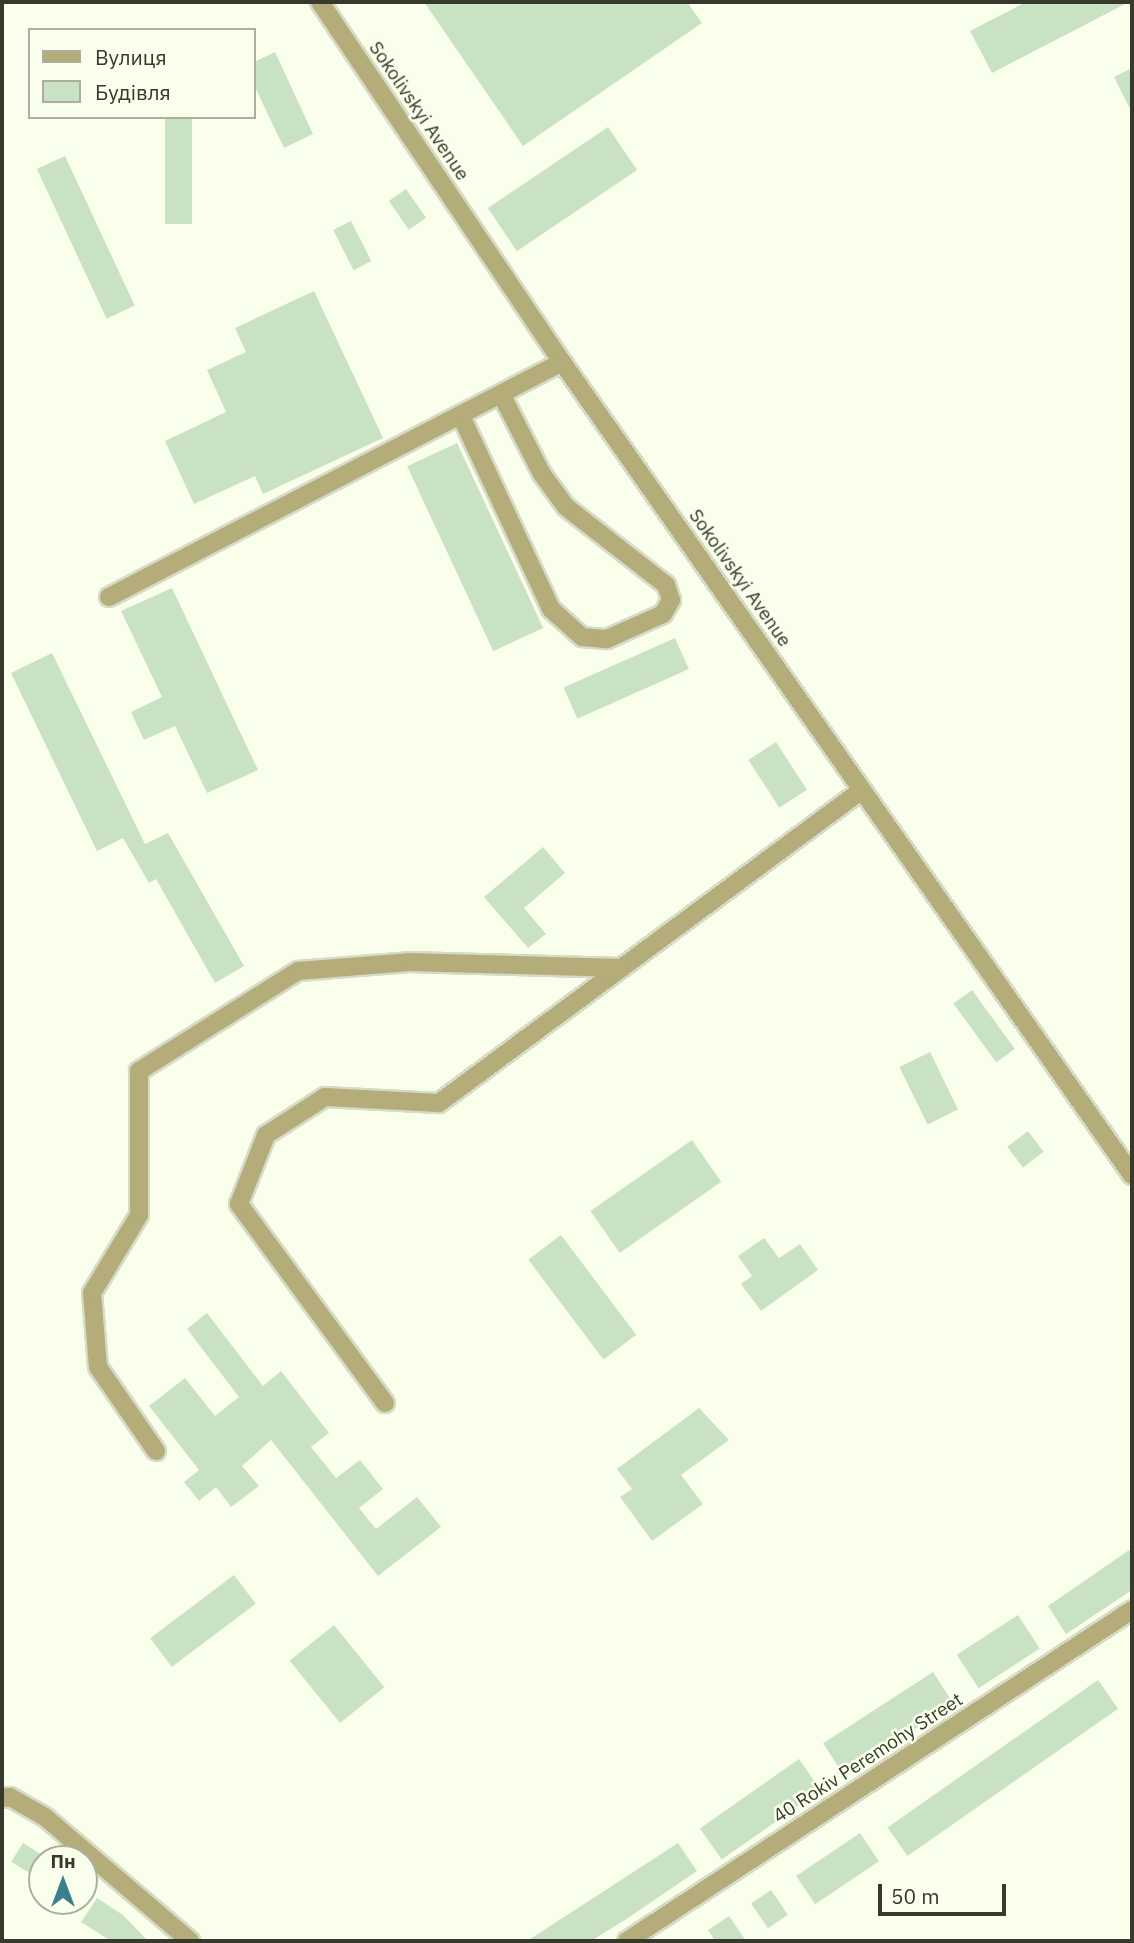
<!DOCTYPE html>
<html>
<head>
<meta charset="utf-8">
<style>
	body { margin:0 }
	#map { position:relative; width:1134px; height:1943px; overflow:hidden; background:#f9ffea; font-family:"IBM Plex Sans",sans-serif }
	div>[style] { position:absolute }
	.building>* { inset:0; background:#cae2c4; transform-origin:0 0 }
	.roads { filter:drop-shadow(2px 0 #d6dbc8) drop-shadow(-2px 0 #d6dbc8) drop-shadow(0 2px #d6dbc8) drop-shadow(0 -2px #d6dbc8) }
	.minor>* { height:18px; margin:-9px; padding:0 9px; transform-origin:9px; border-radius:9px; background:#b4ad7a }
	span { translate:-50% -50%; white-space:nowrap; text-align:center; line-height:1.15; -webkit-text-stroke:5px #f9ffea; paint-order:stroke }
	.street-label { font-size:19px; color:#36392c }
	.frame { position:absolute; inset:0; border:4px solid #36392c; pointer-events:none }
	.legend { position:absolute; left:28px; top:28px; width:228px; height:91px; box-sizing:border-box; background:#f9ffea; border:2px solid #abb09e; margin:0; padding:9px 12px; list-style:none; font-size:21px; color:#36392c }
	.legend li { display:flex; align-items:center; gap:14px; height:35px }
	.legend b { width:35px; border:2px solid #abb09e }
	.north { position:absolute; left:28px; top:1845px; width:70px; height:70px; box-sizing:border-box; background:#f9ffea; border:2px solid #abb09e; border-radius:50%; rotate:0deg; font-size:19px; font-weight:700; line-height:28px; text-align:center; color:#36392c }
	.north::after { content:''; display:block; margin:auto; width:24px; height:32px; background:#3b7f8e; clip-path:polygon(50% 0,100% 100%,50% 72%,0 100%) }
	.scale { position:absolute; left:878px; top:1884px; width:128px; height:32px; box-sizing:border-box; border:4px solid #36392c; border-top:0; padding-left:9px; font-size:21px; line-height:24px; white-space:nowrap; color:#36392c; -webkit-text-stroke:5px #f9ffea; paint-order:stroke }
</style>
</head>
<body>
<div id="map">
	<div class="building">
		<div style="clip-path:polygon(424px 2px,687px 2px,702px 23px,523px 146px)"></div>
		<div style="clip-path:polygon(1026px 2px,1129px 2px,992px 73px,970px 31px)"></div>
		<div style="clip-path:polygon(275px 52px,313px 134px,284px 148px,254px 85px,254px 62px)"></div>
		<div style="clip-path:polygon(1132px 68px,1132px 113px,1114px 77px)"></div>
		<div style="left:165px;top:117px;width:27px;height:107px"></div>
		<div style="left:608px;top:127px;width:52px;height:145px;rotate:56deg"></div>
		<div style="left:65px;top:156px;width:165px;height:31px;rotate:65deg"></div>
		<div style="left:406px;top:189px;width:35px;height:21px;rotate:55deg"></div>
		<div style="left:351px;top:221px;width:45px;height:20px;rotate:63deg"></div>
		<div style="clip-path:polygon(314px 291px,383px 438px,263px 494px,255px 476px,194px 504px,165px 441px,226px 412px,207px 370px,246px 352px,235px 328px)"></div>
		<div style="left:457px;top:443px;width:204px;height:55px;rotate:65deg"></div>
		<div style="clip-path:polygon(172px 588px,258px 770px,207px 793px,175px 726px,144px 740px,131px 712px,162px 697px,121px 611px)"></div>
		<div style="left:675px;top:638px;width:34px;height:122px;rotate:66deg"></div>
		<div style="clip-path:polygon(52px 653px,145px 844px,168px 833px,244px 966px,215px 983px,156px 879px,149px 883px,123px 838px,97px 851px,11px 673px)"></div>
		<div style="left:776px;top:742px;width:57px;height:33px;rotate:57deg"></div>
		<div style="clip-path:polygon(543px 847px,565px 873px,524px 908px,546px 934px,528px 948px,484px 897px)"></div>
		<div style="left:972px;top:990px;width:73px;height:23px;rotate:54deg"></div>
		<div style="left:930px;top:1052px;width:64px;height:34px;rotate:64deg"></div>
		<div style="left:1028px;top:1131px;width:26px;height:26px;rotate:53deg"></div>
		<div style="left:692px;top:1140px;width:51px;height:124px;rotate:55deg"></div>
		<div style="left:561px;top:1235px;width:125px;height:41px;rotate:53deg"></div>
		<div style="clip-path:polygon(764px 1238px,779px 1258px,800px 1244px,818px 1270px,761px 1311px,741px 1284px,752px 1276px,738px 1256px)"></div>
		<div style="clip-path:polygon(207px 1313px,263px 1386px,281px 1371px,329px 1433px,311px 1447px,336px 1478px,360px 1460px,383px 1489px,359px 1508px,376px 1529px,417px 1497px,441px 1527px,378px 1576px,271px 1440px,242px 1466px,259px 1486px,231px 1507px,216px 1487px,199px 1501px,184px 1482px,199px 1470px,149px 1406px,185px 1378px,215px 1416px,239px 1397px,187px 1329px)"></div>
		<div style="clip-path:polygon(699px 1408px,729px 1440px,681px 1475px,703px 1504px,652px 1541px,620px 1497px,632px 1489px,617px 1469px)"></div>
		<div style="clip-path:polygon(1132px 1548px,1132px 1590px,1066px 1634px,1048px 1606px)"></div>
		<div style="left:234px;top:1575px;width:36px;height:105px;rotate:53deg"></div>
		<div style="left:1018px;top:1615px;width:40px;height:73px;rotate:57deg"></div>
		<div style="left:334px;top:1625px;width:80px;height:57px;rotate:51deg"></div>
		<div style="left:933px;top:1672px;width:38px;height:131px;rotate:57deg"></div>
		<div style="left:1098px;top:1680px;width:35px;height:257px;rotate:55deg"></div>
		<div style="left:799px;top:1759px;width:38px;height:121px;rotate:55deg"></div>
		<div style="left:860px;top:1833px;width:34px;height:77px;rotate:56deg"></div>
		<div style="left:23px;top:1843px;width:26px;height:22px;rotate:32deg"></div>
		<div style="clip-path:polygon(678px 1843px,697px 1871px,628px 1918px,591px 1941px,527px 1941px)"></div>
		<div style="left:771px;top:1890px;width:30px;height:24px;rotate:56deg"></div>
		<div style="clip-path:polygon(97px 1898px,123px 1915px,148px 1941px,111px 1941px,81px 1922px)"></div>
		<div style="clip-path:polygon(729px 1916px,746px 1941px,715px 1941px,708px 1930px)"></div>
	</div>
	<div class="roads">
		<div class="minor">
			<div style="left:320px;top:2px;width:434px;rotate:56.1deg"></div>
			<div style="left:562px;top:362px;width:993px;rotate:54.97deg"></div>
			<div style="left:462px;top:418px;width:211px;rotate:65deg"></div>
			<div style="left:551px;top:609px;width:42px;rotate:42.1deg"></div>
			<div style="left:582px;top:637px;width:25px;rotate:5deg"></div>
			<div style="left:607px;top:639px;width:61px;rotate:-24.1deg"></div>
			<div style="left:663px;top:614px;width:16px;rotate:-60deg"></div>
			<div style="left:671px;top:600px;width:16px;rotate:-108deg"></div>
			<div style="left:666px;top:585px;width:127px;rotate:-142deg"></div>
			<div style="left:566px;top:507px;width:41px;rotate:-126deg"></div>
			<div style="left:542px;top:474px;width:88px;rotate:-117.1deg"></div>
			<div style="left:109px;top:597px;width:510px;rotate:-27.42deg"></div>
			<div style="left:385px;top:1403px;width:247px;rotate:-126.3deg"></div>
			<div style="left:239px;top:1204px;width:74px;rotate:-68.6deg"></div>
			<div style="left:266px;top:1135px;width:70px;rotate:-32.8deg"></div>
			<div style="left:325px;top:1097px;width:114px;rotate:3deg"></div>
			<div style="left:439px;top:1103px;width:526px;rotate:-36.5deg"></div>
			<div style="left:156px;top:1451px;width:102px;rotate:-124.6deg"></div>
			<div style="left:98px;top:1367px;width:74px;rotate:-94.6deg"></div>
			<div style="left:92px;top:1293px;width:91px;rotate:-58.9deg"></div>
			<div style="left:139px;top:1215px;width:144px;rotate:-90deg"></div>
			<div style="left:139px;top:1071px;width:188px;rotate:-32.2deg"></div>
			<div style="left:298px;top:971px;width:111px;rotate:-4.6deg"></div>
			<div style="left:409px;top:962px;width:213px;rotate:1.6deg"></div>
			<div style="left:2px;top:1798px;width:8px;rotate:-7deg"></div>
			<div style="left:10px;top:1797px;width:40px;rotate:29.7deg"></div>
			<div style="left:45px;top:1817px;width:191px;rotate:40.5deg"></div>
			<div style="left:627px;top:1941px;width:604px;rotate:-33.24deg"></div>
		</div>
	</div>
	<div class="street-label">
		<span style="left:419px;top:111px;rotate:56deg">Sokolivskyi Avenue</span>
		<span style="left:740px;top:578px;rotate:55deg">Sokolivskyi Avenue</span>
		<span style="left:868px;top:1758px;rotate:-33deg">40 Rokiv Peremohy Street</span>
	</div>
	<div class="frame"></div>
	<ul class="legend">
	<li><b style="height:9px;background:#b4ad7a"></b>Вулиця</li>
	<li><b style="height:19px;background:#cae2c4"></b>Будівля</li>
	</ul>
	<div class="north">Пн</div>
	<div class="scale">50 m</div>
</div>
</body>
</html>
